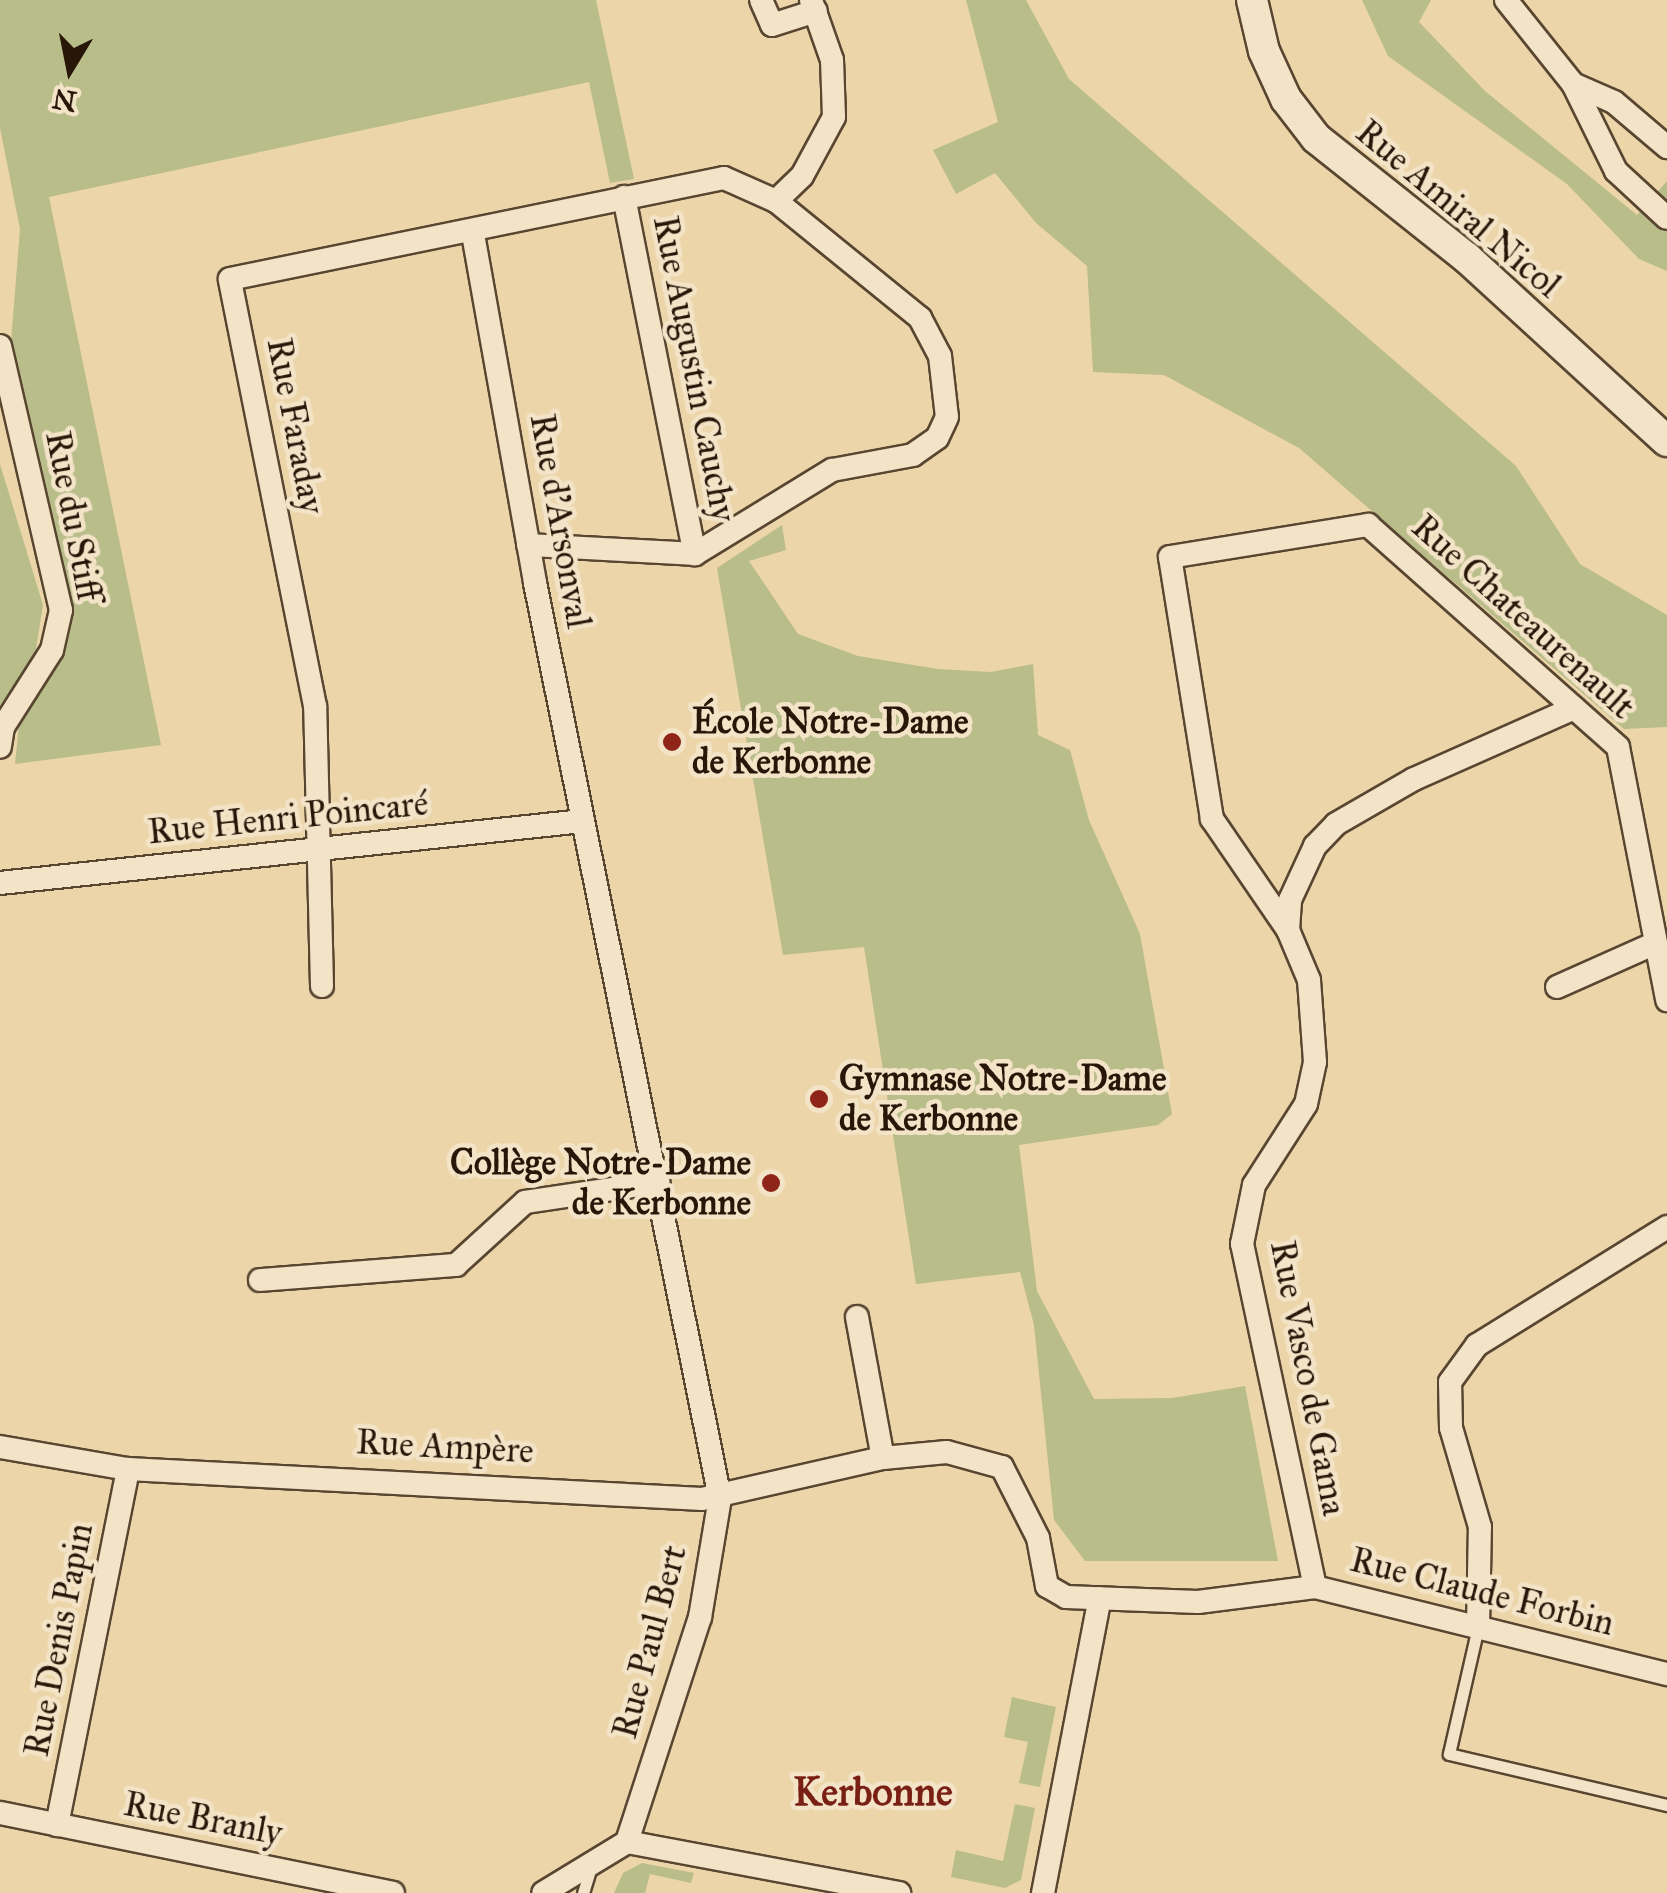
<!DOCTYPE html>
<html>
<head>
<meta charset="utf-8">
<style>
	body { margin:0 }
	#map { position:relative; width:1667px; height:1893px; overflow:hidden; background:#edd5aa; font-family:"IM FELL Great Primer",serif }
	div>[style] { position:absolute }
	.green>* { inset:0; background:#b8bd89 }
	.roads { filter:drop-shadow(2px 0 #594631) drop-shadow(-2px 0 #594631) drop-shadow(0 2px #594631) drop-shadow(0 -2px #594631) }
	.service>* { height:11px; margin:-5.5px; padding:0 5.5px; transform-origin:5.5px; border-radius:5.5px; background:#f3e4c8 }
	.minor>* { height:22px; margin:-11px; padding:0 11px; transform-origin:11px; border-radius:11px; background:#f3e4c8 }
	.tertiary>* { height:30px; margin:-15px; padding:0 15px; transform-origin:15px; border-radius:15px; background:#f3e4c8 }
	.dots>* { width:28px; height:28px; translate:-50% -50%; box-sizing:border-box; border:5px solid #f3e4c8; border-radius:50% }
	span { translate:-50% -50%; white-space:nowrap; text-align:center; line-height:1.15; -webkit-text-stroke:9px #f3e4c8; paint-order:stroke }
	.street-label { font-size:35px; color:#281609 }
	.poi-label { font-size:35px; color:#281609; font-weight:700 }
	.left { translate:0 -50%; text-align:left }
	.right { translate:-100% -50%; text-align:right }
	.quarter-label { font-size:40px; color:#7a1f14; font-weight:700 }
	.north { position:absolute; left:20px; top:20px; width:100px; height:100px; -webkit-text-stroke:8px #f3e4c8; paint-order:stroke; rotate:190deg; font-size:28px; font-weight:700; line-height:40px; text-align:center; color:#281609 }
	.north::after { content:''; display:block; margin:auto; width:35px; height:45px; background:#281609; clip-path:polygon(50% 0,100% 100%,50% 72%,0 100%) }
</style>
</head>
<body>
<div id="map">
	<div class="green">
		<div style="clip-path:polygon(0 0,596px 0,634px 179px,610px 183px,589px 82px,49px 197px,161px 745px,15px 764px,20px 714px,64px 646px,70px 611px,11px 342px,20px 229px,0 128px)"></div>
		<div style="clip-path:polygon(966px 0,1026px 0,1069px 79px,1516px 466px,1580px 564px,1667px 615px,1667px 727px,1624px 729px,1299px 448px,1164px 375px,1093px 372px,1087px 266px,1036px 223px,995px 173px,956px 194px,933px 150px,998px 122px)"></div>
		<div style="clip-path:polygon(1362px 0,1431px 0,1419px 22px,1485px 91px,1637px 215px,1667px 181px,1667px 271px,1639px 259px,1567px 184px,1388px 56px)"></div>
		<div style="clip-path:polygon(0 464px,43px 605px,35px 655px,0 705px)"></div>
		<div style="clip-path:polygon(782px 525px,786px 550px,749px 561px,798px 634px,858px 656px,938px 669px,991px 672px,1033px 664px,1038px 735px,1070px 750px,1089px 820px,1140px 934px,1172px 1114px,1158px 1125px,1019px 1145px,1037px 1291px,1094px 1399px,1172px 1398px,1245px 1386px,1278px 1561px,1085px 1561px,1054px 1520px,1034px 1325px,1020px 1272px,916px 1284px,864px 947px,783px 955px,717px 568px)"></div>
		<div style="clip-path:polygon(1012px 1697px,1056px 1707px,1040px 1787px,1019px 1783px,1028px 1742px,1004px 1737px)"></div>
		<div style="clip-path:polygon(1015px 1804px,1035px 1808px,1021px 1880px,1005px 1888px,951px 1877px,956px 1850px,1003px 1861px)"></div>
		<div style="clip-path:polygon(642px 1863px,694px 1873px,691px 1883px,650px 1874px,645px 1893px,614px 1893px,623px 1873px)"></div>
	</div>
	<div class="roads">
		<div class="service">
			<div style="left:1478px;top:1627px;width:130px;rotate:102.9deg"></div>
			<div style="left:1449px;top:1754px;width:224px;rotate:13.2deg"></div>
			<div style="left:583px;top:1893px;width:28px;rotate:-73deg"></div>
		</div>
		<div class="minor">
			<div style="left:761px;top:0;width:27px;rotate:66deg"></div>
			<div style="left:772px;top:25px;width:46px;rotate:-17.7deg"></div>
			<div style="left:1506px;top:0;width:107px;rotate:51.4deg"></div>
			<div style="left:1573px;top:84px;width:97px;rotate:63.7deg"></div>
			<div style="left:1616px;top:171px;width:69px;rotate:42.7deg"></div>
			<div style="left:1573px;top:84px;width:45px;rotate:23.7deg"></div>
			<div style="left:1614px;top:102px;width:70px;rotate:40.3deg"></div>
			<div style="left:624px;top:197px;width:364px;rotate:78.8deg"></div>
			<div style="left:776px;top:201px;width:36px;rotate:-44deg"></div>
			<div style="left:802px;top:176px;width:67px;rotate:-61.5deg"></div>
			<div style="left:834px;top:117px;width:57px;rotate:-92deg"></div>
			<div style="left:832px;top:60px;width:64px;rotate:-109.3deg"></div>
			<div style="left:473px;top:234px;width:354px;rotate:79.9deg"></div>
			<div style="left:535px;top:583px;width:934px;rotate:78.57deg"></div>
			<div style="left:720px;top:1498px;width:121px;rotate:99.5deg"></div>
			<div style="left:700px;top:1617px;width:237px;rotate:108deg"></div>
			<div style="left:627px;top:1842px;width:98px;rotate:148.7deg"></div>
			<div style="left:0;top:346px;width:271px;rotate:77deg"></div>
			<div style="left:61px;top:610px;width:41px;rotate:102.7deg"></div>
			<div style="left:52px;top:650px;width:91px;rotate:122.5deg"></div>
			<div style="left:3px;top:727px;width:20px;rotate:99deg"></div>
			<div style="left:0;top:883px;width:586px;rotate:-6.07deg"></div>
			<div style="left:1288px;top:930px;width:135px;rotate:-124.4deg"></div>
			<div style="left:1212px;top:819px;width:265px;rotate:-99.1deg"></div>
			<div style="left:1170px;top:557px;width:201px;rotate:-9.2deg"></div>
			<div style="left:1368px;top:525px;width:334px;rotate:41.6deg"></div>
			<div style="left:1618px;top:747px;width:258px;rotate:79deg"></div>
			<div style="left:322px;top:986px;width:280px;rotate:-91.4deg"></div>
			<div style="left:315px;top:706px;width:435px;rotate:-101.3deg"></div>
			<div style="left:230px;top:279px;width:504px;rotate:-11.56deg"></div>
			<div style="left:724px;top:178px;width:57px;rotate:23.9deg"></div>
			<div style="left:776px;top:201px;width:186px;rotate:39.1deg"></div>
			<div style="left:920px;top:318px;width:43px;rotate:62.2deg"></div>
			<div style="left:940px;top:356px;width:61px;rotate:83.5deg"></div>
			<div style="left:947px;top:417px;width:23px;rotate:115deg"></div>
			<div style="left:937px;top:438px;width:29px;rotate:145deg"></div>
			<div style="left:913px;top:455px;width:82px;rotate:169.5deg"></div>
			<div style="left:832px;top:470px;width:161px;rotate:148.5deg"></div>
			<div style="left:695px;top:554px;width:167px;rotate:-176.9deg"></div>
			<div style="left:1557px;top:987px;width:108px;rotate:-24deg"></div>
			<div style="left:260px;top:1280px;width:197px;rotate:-4.4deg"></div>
			<div style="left:456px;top:1265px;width:93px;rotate:-42.4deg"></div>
			<div style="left:525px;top:1202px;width:135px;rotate:-8.5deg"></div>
			<div style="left:857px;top:1317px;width:143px;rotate:79.6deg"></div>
			<div style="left:0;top:1447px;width:130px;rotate:9.8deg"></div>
			<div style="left:128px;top:1469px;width:575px;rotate:2.99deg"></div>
			<div style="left:702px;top:1499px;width:186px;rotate:-12.8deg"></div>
			<div style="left:883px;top:1458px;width:64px;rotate:-5.4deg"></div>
			<div style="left:947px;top:1452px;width:57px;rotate:15.3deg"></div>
			<div style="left:1002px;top:1467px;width:80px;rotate:63.1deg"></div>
			<div style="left:1038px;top:1538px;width:49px;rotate:79.4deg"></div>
			<div style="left:1047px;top:1586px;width:22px;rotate:30deg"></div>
			<div style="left:1066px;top:1597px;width:132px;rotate:2.2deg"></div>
			<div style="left:1198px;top:1602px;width:118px;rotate:-7.3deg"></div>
			<div style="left:1315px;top:1587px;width:363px;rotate:13.9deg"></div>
			<div style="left:1315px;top:1587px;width:351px;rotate:-102deg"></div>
			<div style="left:1242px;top:1244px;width:60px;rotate:-78.5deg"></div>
			<div style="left:1254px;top:1185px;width:96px;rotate:-57.3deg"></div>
			<div style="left:1306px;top:1104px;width:43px;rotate:-77.9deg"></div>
			<div style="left:1315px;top:1062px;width:82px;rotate:-94.2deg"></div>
			<div style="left:1309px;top:980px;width:54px;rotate:-112.8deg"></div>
			<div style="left:1288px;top:930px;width:30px;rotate:-86deg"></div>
			<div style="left:1290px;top:900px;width:60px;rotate:-65.2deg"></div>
			<div style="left:1315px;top:846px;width:30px;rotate:-46deg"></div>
			<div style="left:1336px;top:824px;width:90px;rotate:-30deg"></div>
			<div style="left:1414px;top:779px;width:175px;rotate:-23.9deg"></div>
			<div style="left:1478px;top:1627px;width:100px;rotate:-88.9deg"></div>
			<div style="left:1480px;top:1527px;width:103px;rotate:-106.3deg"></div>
			<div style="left:1451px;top:1428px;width:46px;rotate:-91.2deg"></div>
			<div style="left:1450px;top:1382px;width:46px;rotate:-53.9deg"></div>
			<div style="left:1477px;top:1345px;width:224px;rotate:-31.8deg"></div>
			<div style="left:0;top:1813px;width:401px;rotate:11.5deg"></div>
			<div style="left:57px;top:1825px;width:363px;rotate:-78.7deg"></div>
			<div style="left:627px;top:1842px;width:277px;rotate:10.6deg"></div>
			<div style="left:1043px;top:1893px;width:300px;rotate:-79.1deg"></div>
		</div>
		<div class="tertiary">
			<div style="left:1252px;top:0;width:52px;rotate:76.8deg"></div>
			<div style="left:1264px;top:51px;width:53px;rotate:65.4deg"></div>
			<div style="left:1286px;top:99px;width:49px;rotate:52.4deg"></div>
			<div style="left:1316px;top:138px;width:193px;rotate:38.5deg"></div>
			<div style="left:1467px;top:258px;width:271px;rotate:42.5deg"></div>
		</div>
	</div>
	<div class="dots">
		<div style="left:672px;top:742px;background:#8f2418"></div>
		<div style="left:819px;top:1099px;background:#8f2418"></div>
		<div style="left:771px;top:1183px;background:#8f2418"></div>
	</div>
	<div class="street-label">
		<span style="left:1458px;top:209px;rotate:40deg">Rue Amiral Nicol</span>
		<span style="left:694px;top:369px;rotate:79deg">Rue Augustin Cauchy</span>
		<span style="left:295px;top:426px;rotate:79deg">Rue Faraday</span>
		<span style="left:73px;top:516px;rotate:79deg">Rue du Stiff</span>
		<span style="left:560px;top:521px;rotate:80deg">Rue d'Arsonval</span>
		<span style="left:1523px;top:617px;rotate:42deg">Rue Chateaurenault</span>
		<span style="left:288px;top:818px;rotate:-6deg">Rue Henri Poincaré</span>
		<span style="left:1308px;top:1378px;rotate:79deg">Rue Vasco de Gama</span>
		<span style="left:445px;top:1447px;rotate:3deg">Rue Ampère</span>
		<span style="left:1482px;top:1592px;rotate:14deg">Rue Claude Forbin</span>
		<span style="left:59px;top:1640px;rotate:-79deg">Rue Denis Papin</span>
		<span style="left:650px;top:1642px;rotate:-75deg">Rue Paul Bert</span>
		<span style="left:203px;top:1819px;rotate:11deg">Rue Branly</span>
	</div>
	<div class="poi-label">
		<span class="left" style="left:692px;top:742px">École Notre-Dame<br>de Kerbonne</span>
		<span class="left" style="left:839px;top:1099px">Gymnase Notre-Dame<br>de Kerbonne</span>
		<span class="right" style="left:751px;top:1183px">Collège Notre-Dame<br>de Kerbonne</span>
	</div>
	<div class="quarter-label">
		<span style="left:873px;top:1792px">Kerbonne</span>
	</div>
	<div class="north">N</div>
</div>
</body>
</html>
